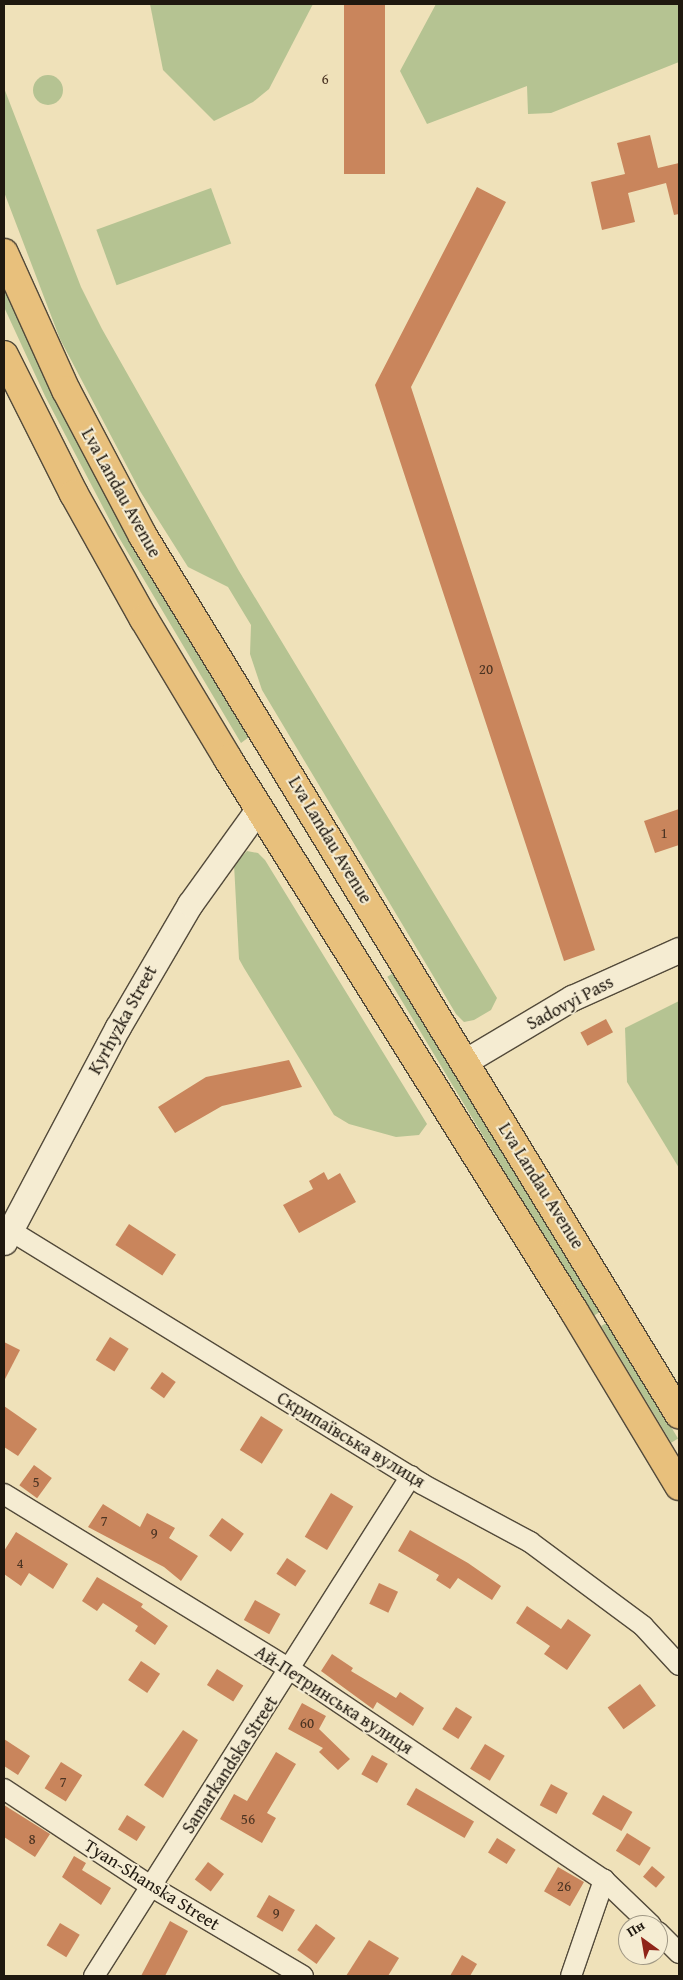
<!DOCTYPE html>
<html>
<head>
<meta charset="utf-8">
<style>
	body { margin:0 }
	#map { position:relative; width:683px; height:1980px; overflow:hidden; background:#efe1b9; font-family:"Gentium Book Plus",serif }
	div>[style] { position:absolute }
	.green>* { inset:0; background:#b5c392; transform-origin:0 0 }
	.round { border-radius:50% }
	.building>* { inset:0; background:#c9855c; transform-origin:0 0 }
	.roads { filter:drop-shadow(1px 0 #534a3a) drop-shadow(-1px 0 #534a3a) drop-shadow(0 1px #534a3a) drop-shadow(0 -1px #534a3a) }
	.minor>* { height:20px; margin:-10px; padding:0 10px; transform-origin:10px; border-radius:10px; background:#f5ecd2 }
	.tertiary>* { height:25px; margin:-12.5px; padding:0 12.5px; transform-origin:12.5px; border-radius:12.5px; background:#f5ecd2 }
	.primary>* { height:28px; margin:-14px; padding:0 14px; transform-origin:14px; border-radius:14px; background:#e8c07c }
	span { translate:-50% -50%; white-space:nowrap; text-align:center; line-height:1.15; -webkit-text-stroke:4px #f5ecd2; paint-order:stroke }
	.number-label { font-size:15px; color:#4a3322 }
	.number-label span { -webkit-text-stroke-width:0 }
	.street-label { font-size:18px; color:#1f180f }
	.frame { position:absolute; inset:0; border:5px solid #1f180f; pointer-events:none }
	.north { position:absolute; left:618px; top:1915px; width:50px; height:50px; box-sizing:border-box; background:#f5ecd2; border:1px solid #9f9784; border-radius:50%; rotate:328deg; font-size:14px; font-weight:700; line-height:20px; text-align:center; color:#1f180f }
	.north::after { content:''; display:block; margin:auto; width:18px; height:22px; background:#8f2418; clip-path:polygon(50% 0,100% 100%,50% 72%,0 100%) }
</style>
</head>
<body>
<div id="map">
	<div class="green">
		<div style="clip-path:polygon(150px 4px,313px 4px,269px 89px,253px 102px,214px 121px,163px 70px)"></div>
		<div style="clip-path:polygon(436px 4px,679px 4px,679px 62px,551px 113px,528px 114px,527px 86px,427px 124px,400px 71px)"></div>
		<div class="round" style="left:33px;top:75px;width:30px;height:30px"></div>
		<div style="clip-path:polygon(4px 88px,81px 287px,102px 329px,239px 571px,497px 998px,491px 1010px,474px 1020px,464px 1022px,456px 1014px,262px 690px,250px 654px,251px 625px,228px 587px,188px 567px,140px 491px,60px 339px,4px 192px)"></div>
		<div style="left:211px;top:188px;width:59px;height:122px;rotate:70deg"></div>
		<div style="clip-path:polygon(4px 278px,183px 623px,249px 737px,241px 743px,118px 536px,45px 396px,4px 307px)"></div>
		<div style="clip-path:polygon(247px 851px,258px 853px,265px 860px,419px 1111px,427px 1124px,419px 1135px,396px 1137px,349px 1124px,334px 1115px,244px 968px,239px 959px,234px 864px)"></div>
		<div style="left:395px;top:972px;width:397px;height:9px;rotate:59deg"></div>
		<div style="clip-path:polygon(679px 1001px,679px 1168px,627px 1082px,625px 1028px)"></div>
		<div style="left:608px;top:1322px;width:136px;height:8px;rotate:59deg"></div>
	</div>
	<div class="building">
		<div style="left:344px;top:4px;width:41px;height:170px"></div>
		<div style="clip-path:polygon(650px 135px,658px 168px,679px 163px,679px 214px,674px 215px,666px 183px,628px 193px,635px 222px,602px 230px,591px 182px,625px 174px,617px 143px)"></div>
		<div style="clip-path:polygon(477px 187px,506px 202px,411px 387px,595px 950px,564px 961px,375px 385px)"></div>
		<div style="clip-path:polygon(679px 809px,679px 845px,655px 853px,644px 821px)"></div>
		<div style="left:606px;top:1019px;width:15px;height:29px;rotate:62deg"></div>
		<div style="clip-path:polygon(289px 1060px,302px 1087px,222px 1106px,175px 1133px,158px 1107px,206px 1077px)"></div>
		<div style="clip-path:polygon(324px 1172px,328px 1180px,340px 1173px,356px 1202px,299px 1233px,283px 1205px,313px 1189px,309px 1181px)"></div>
		<div style="left:129px;top:1224px;width:56px;height:25px;rotate:33deg"></div>
		<div style="left:110px;top:1337px;width:22px;height:27px;rotate:32deg"></div>
		<div style="clip-path:polygon(4px 1342px,20px 1350px,4px 1381px)"></div>
		<div style="left:162px;top:1372px;width:17px;height:20px;rotate:36deg"></div>
		<div style="clip-path:polygon(4px 1406px,37px 1429px,18px 1456px,4px 1447px)"></div>
		<div style="left:261px;top:1416px;width:26px;height:40px;rotate:32deg"></div>
		<div style="left:34px;top:1465px;width:22px;height:25px;rotate:36deg"></div>
		<div style="left:331px;top:1493px;width:26px;height:51px;rotate:31deg"></div>
		<div style="clip-path:polygon(103px 1504px,140px 1527px,147px 1513px,175px 1528px,169px 1538px,198px 1556px,181px 1581px,164px 1567px,88px 1527px)"></div>
		<div style="left:222px;top:1518px;width:27px;height:22px;rotate:36deg"></div>
		<div style="clip-path:polygon(410px 1530px,468px 1563px,501px 1586px,492px 1600px,458px 1578px,450px 1589px,436px 1580px,439px 1575px,398px 1551px)"></div>
		<div style="clip-path:polygon(16px 1532px,68px 1564px,53px 1589px,29px 1573px,21px 1586px,4px 1574px,4px 1551px)"></div>
		<div style="left:287px;top:1558px;width:23px;height:19px;rotate:34deg"></div>
		<div style="clip-path:polygon(97px 1577px,143px 1604px,141px 1607px,168px 1626px,155px 1645px,135px 1631px,138px 1626px,103px 1603px,97px 1611px,82px 1601px)"></div>
		<div style="left:379px;top:1583px;width:21px;height:23px;rotate:25deg"></div>
		<div style="left:255px;top:1600px;width:29px;height:23px;rotate:29deg"></div>
		<div style="clip-path:polygon(527px 1606px,561px 1629px,568px 1619px,591px 1635px,567px 1670px,544px 1654px,550px 1646px,516px 1623px)"></div>
		<div style="clip-path:polygon(332px 1654px,353px 1668px,351px 1671px,396px 1698px,400px 1692px,424px 1708px,413px 1726px,377px 1702px,373px 1709px,321px 1671px)"></div>
		<div style="left:141px;top:1661px;width:23px;height:23px;rotate:34deg"></div>
		<div style="left:217px;top:1669px;width:31px;height:19px;rotate:32deg"></div>
		<div style="left:640px;top:1684px;width:27px;height:40px;rotate:54deg"></div>
		<div style="clip-path:polygon(302px 1703px,326px 1716px,319px 1729px,350px 1759px,338px 1770px,319px 1752px,323px 1748px,288px 1729px)"></div>
		<div style="left:456px;top:1707px;width:19px;height:26px;rotate:32deg"></div>
		<div style="clip-path:polygon(183px 1730px,198px 1740px,163px 1798px,144px 1785px)"></div>
		<div style="clip-path:polygon(4px 1739px,30px 1756px,18px 1775px,4px 1766px)"></div>
		<div style="left:485px;top:1744px;width:23px;height:29px;rotate:31deg"></div>
		<div style="clip-path:polygon(276px 1752px,296px 1764px,267px 1813px,276px 1818px,262px 1843px,220px 1819px,234px 1794px,247px 1801px)"></div>
		<div style="left:372px;top:1755px;width:18px;height:22px;rotate:29deg"></div>
		<div style="left:61px;top:1762px;width:25px;height:31px;rotate:32deg"></div>
		<div style="left:551px;top:1784px;width:19px;height:24px;rotate:28deg"></div>
		<div style="left:416px;top:1788px;width:67px;height:19px;rotate:30deg"></div>
		<div style="left:603px;top:1795px;width:34px;height:22px;rotate:30deg"></div>
		<div style="clip-path:polygon(4px 1805px,50px 1834px,35px 1857px,4px 1837px)"></div>
		<div style="left:127px;top:1815px;width:22px;height:17px;rotate:32deg"></div>
		<div style="left:627px;top:1833px;width:28px;height:21px;rotate:32deg"></div>
		<div style="left:497px;top:1838px;width:22px;height:17px;rotate:32deg"></div>
		<div style="clip-path:polygon(74px 1856px,86px 1863px,82px 1870px,111px 1888px,101px 1905px,62px 1877px)"></div>
		<div style="left:208px;top:1862px;width:20px;height:22px;rotate:37deg"></div>
		<div style="left:652px;top:1866px;width:17px;height:14px;rotate:40deg"></div>
		<div style="left:558px;top:1867px;width:30px;height:28px;rotate:30deg"></div>
		<div style="left:269px;top:1895px;width:30px;height:25px;rotate:30deg"></div>
		<div style="clip-path:polygon(170px 1921px,188px 1931px,165px 1976px,141px 1976px)"></div>
		<div style="left:60px;top:1923px;width:23px;height:26px;rotate:31deg"></div>
		<div style="left:316px;top:1924px;width:24px;height:32px;rotate:36deg"></div>
		<div style="clip-path:polygon(369px 1940px,399px 1958px,388px 1976px,346px 1976px)"></div>
		<div style="clip-path:polygon(462px 1955px,477px 1964px,470px 1976px,450px 1976px)"></div>
	</div>
	<div class="roads">
		<div class="minor">
			<div style="left:11px;top:1231px;width:483px;rotate:31.6deg"></div>
			<div style="left:422px;top:1484px;width:123px;rotate:28.2deg"></div>
			<div style="left:530px;top:1542px;width:141px;rotate:36.6deg"></div>
			<div style="left:643px;top:1626px;width:53px;rotate:47.3deg"></div>
			<div style="left:4px;top:1494px;width:337px;rotate:31.5deg"></div>
			<div style="left:291px;top:1670px;width:377px;rotate:33.9deg"></div>
			<div style="left:604px;top:1880px;width:65px;rotate:43.8deg"></div>
			<div style="left:4px;top:1789px;width:178px;rotate:33.5deg"></div>
			<div style="left:152px;top:1887px;width:175px;rotate:30.5deg"></div>
			<div style="left:658px;top:1932px;width:30px;rotate:45deg"></div>
			<div style="left:94px;top:1976px;width:592px;rotate:-57.63deg"></div>
			<div style="left:571px;top:1976px;width:102px;rotate:-71deg"></div>
		</div>
		<div class="tertiary">
			<div style="left:464px;top:1062px;width:126px;rotate:-30.7deg"></div>
			<div style="left:572px;top:998px;width:117px;rotate:-24.2deg"></div>
			<div style="left:4px;top:1242px;width:243px;rotate:-62.1deg"></div>
			<div style="left:118px;top:1027px;width:143px;rotate:-59.7deg"></div>
			<div style="left:190px;top:904px;width:118px;rotate:-54.3deg"></div>
		</div>
		<div class="primary">
			<div style="left:4px;top:253px;width:150px;rotate:65.7deg"></div>
			<div style="left:66px;top:390px;width:165px;rotate:62.2deg"></div>
			<div style="left:143px;top:536px;width:1029px;rotate:58.6deg"></div>
			<div style="left:4px;top:355px;width:156px;rotate:63.3deg"></div>
			<div style="left:74px;top:494px;width:143px;rotate:60.8deg"></div>
			<div style="left:144px;top:619px;width:163px;rotate:59deg"></div>
			<div style="left:228px;top:759px;width:651px;rotate:57.92deg"></div>
			<div style="left:574px;top:1311px;width:204px;rotate:59deg"></div>
		</div>
	</div>
	<div class="number-label">
		<span style="left:325px;top:79px">6</span>
		<span style="left:486px;top:669px">20</span>
		<span style="left:664px;top:833px">1</span>
		<span style="left:36px;top:1482px">5</span>
		<span style="left:104px;top:1521px">7</span>
		<span style="left:154px;top:1533px">9</span>
		<span style="left:20px;top:1563px">4</span>
		<span style="left:307px;top:1723px">60</span>
		<span style="left:63px;top:1782px">7</span>
		<span style="left:248px;top:1819px">56</span>
		<span style="left:32px;top:1839px">8</span>
		<span style="left:564px;top:1886px">26</span>
		<span style="left:276px;top:1913px">9</span>
	</div>
	<div class="street-label">
		<span style="left:121px;top:493px;rotate:61deg">Lva Landau Avenue</span>
		<span style="left:330px;top:840px;rotate:59deg">Lva Landau Avenue</span>
		<span style="left:570px;top:1003px;rotate:-28deg">Sadovyi Pass</span>
		<span style="left:123px;top:1020px;rotate:-61deg">Kyrhyzka Street</span>
		<span style="left:541px;top:1186px;rotate:58deg">Lva Landau Avenue</span>
		<span style="left:351px;top:1440px;rotate:31deg">Скрипаївська вулиця</span>
		<span style="left:334px;top:1700px;rotate:33deg">Ай-Петринська вулиця</span>
		<span style="left:230px;top:1765px;rotate:-57deg">Samarkandska Street</span>
		<span style="left:152px;top:1885px;rotate:32deg">Tyan-Shanska Street</span>
	</div>
	<div class="frame"></div>
	<div class="north">Пн</div>
</div>
</body>
</html>
